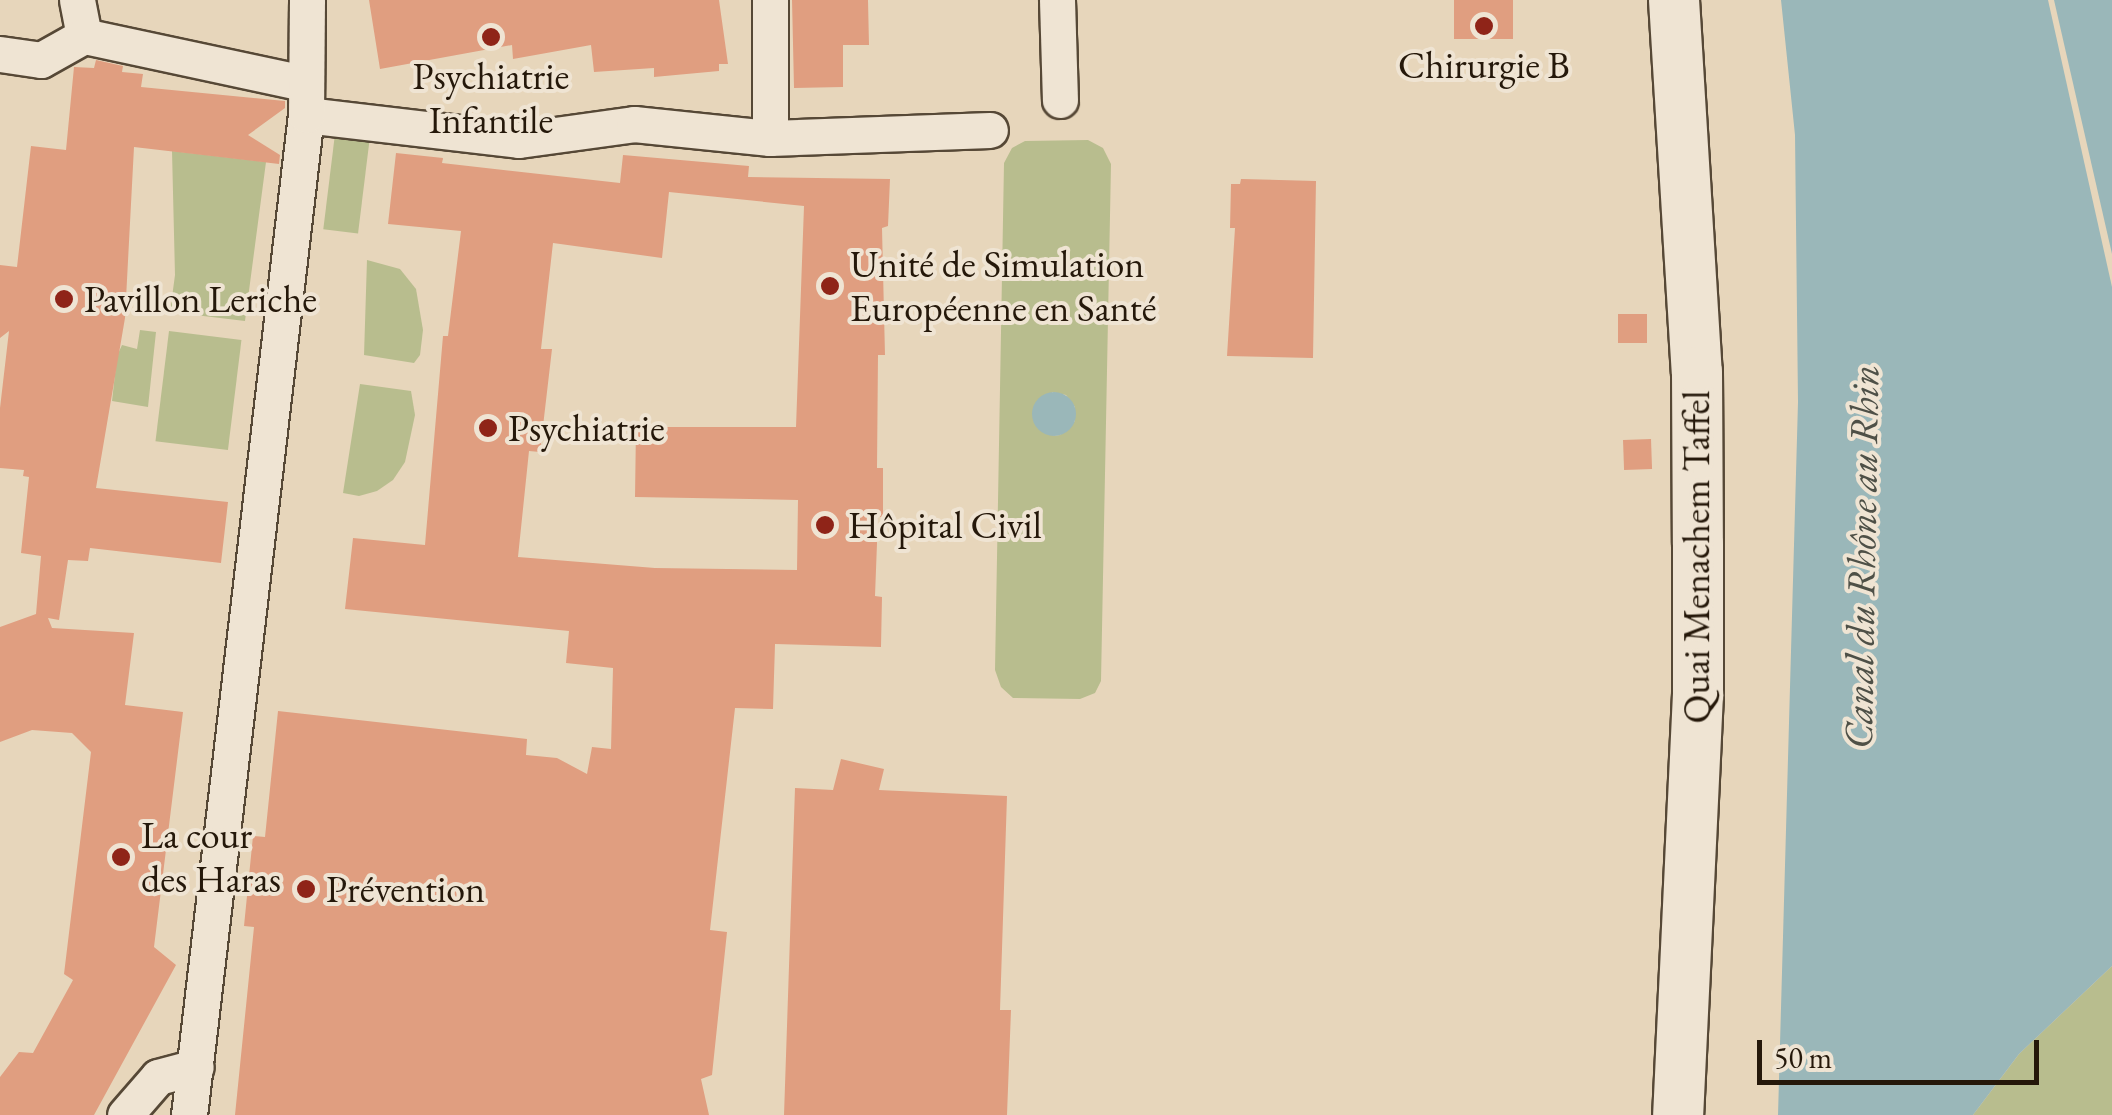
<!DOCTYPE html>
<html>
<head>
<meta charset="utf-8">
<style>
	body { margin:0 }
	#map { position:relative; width:2112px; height:1115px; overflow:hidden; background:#e7d6bb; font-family:"EB Garamond",serif }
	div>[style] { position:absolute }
	.green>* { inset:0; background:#b8bd8e; transform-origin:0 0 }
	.water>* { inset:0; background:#9ab7b9 }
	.round { border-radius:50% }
	.pier>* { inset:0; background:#e7d6bb }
	.building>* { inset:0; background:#e09e80; transform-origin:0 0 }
	.roads { filter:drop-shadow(2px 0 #564836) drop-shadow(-2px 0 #564836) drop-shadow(0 2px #564836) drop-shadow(0 -2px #564836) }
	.street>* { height:35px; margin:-17.5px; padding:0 17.5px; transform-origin:17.5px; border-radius:17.5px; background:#efe4d3 }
	.secondary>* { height:50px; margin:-25px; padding:0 25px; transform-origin:25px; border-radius:25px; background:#efe4d3 }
	.dots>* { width:28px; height:28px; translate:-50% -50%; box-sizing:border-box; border:5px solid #efe4d3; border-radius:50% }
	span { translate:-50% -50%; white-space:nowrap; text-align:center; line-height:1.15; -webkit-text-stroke:8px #efe4d3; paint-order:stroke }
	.poi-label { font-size:38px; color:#25180a }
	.left { translate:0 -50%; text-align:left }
	.street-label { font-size:38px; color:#25180a }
	.water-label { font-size:40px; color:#4e5047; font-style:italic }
	.scale { position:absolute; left:1757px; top:1040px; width:282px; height:45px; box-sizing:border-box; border:5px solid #25180a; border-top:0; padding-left:12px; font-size:30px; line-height:35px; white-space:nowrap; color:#25180a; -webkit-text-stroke:8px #efe4d3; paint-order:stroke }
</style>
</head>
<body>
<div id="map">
	<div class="green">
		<div style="left:335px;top:134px;width:35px;height:96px;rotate:7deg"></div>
		<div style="clip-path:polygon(evenodd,1088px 140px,1103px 148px,1111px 164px,1101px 681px,1095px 693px,1080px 699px,1013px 698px,1001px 687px,995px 670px,1004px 163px,1012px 148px,1025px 141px,1088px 140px,1052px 392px,1066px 395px,1075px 407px,1075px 421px,1060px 435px,1053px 436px,1052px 392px)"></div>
		<div style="clip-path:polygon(172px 151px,266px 162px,245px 321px,170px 312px,175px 275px)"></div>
		<div style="clip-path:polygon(367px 260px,400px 269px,416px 289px,423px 330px,420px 355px,414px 363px,364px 355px)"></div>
		<div style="clip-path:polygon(140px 330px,156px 332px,148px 407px,112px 401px,117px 356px,122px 345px,137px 349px)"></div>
		<div style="left:169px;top:331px;width:73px;height:111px;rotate:7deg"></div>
		<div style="clip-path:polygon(360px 384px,411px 391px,415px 415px,405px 462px,393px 480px,377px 491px,359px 496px,343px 493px)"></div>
		<div style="clip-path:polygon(2112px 966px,2112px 1115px,1973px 1115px,2019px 1054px)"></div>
	</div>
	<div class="water">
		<div style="clip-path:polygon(1781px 0,2112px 0,2112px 966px,2019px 1054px,1973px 1115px,1778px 1115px,1798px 402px,1795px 135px)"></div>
		<div class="round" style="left:1032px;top:392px;width:44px;height:44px"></div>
	</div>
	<div class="pier">
		<div style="clip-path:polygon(2048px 0,2054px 0,2112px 254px,2112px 287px)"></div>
	</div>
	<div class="building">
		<div style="clip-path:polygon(369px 0,719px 0,728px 64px,719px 64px,719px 71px,654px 77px,654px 68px,594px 72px,591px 45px,513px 59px,512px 45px,380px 69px)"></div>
		<div style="clip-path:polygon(792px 0,868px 0,869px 45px,843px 45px,843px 87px,794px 88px)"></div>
		<div style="left:1454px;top:0;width:59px;height:39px"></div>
		<div style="clip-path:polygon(96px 60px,123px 66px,122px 72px,143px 74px,141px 87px,285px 101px,285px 108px,248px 135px,280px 155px,279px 164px,134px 147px,125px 318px,96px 488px,228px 502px,221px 563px,90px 548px,88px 561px,68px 560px,59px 620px,48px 618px,52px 628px,134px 633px,125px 705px,183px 712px,154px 947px,176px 965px,94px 1115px,0 1115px,0 1077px,19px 1052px,33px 1053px,73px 980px,64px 974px,91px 752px,72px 733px,32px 730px,0 742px,0 627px,36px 614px,41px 556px,21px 553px,29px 477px,23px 476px,24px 470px,0 468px,0 408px,9px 331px,0 338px,0 265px,17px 267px,31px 146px,66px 150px,74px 67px,94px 68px)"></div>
		<div style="clip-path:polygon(evenodd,396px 153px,443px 158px,442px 163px,620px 183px,623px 155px,749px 166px,748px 177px,890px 179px,888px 226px,882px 228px,885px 355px,878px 355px,877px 468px,883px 468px,883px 517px,878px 517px,875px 596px,882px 597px,881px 647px,775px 644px,773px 709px,735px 708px,710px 930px,727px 932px,712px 1075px,701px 1079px,709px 1115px,235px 1115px,254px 927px,244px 926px,253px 836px,265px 837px,278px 711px,527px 739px,526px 755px,557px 758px,587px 774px,592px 747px,611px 749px,613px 668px,566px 663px,569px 631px,345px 609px,353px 538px,425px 545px,443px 336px,448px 336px,461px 231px,388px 224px,396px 153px,669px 192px,804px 206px,796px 427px,636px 427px,635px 497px,798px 500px,797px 570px,655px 568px,518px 557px,529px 451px,540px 452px,552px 349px,541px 349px,553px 243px,662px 258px,669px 192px)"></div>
		<div style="clip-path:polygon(1241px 179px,1316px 181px,1313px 358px,1227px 356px,1235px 228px,1230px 228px,1231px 184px,1240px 184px)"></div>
		<div style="left:1618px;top:314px;width:29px;height:29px"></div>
		<div style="left:1651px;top:439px;width:30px;height:28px;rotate:88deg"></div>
		<div style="clip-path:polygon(841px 759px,884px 769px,879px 790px,1007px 796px,1000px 1010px,1011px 1010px,1007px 1115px,784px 1115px,795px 788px,833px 790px)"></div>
	</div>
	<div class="roads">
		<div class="street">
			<div style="left:77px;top:0;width:37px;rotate:79deg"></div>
			<div style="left:1057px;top:0;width:100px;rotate:88.3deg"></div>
			<div style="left:0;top:54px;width:41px;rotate:8.3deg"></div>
			<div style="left:41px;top:60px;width:49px;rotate:-29.2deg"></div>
			<div style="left:84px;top:36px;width:225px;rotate:12.1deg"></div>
			<div style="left:306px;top:115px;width:214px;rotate:6.7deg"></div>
			<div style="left:519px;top:140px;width:116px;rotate:-7.9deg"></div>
			<div style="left:634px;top:124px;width:137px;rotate:5.9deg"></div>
			<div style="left:770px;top:138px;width:220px;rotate:-2.1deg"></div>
			<div style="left:770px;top:138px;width:138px;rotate:-90deg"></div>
			<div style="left:125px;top:1115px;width:50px;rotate:-49deg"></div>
			<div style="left:158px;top:1077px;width:39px;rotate:-15deg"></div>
			<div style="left:189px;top:1115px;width:1007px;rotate:-83.33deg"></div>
			<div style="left:306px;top:115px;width:115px;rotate:-89.5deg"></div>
		</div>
		<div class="secondary">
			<div style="left:1674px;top:0;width:373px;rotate:86.5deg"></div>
			<div style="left:1697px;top:372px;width:172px;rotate:89.7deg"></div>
			<div style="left:1698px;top:544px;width:150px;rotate:90deg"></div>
			<div style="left:1698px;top:694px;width:421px;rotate:92.7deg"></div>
		</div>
	</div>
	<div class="dots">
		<div style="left:1484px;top:26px;background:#8f2418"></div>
		<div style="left:491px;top:37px;background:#8f2418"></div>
		<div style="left:830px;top:286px;background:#8f2418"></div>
		<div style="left:64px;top:299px;background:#8f2418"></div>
		<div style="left:488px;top:428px;background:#8f2418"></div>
		<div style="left:825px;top:525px;background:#8f2418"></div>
		<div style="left:121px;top:857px;background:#8f2418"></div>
		<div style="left:306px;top:889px;background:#8f2418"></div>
	</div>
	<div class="poi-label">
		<span style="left:1484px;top:65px">Chirurgie B</span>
		<span style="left:491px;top:98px">Psychiatrie<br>Infantile</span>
		<span class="left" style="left:850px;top:286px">Unité de Simulation<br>Européenne en Santé</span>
		<span class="left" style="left:84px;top:299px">Pavillon Leriche</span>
		<span class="left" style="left:508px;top:428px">Psychiatrie</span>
		<span class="left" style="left:848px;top:525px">Hôpital Civil</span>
		<span class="left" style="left:141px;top:857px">La cour<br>des Haras</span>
		<span class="left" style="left:326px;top:889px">Prévention</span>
	</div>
	<div class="street-label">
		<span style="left:1696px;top:557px;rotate:-90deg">Quai Menachem Taffel</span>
	</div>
	<div class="water-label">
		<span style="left:1861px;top:557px;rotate:-89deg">Canal du Rhône au Rhin</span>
	</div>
	<div class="scale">50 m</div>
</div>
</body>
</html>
